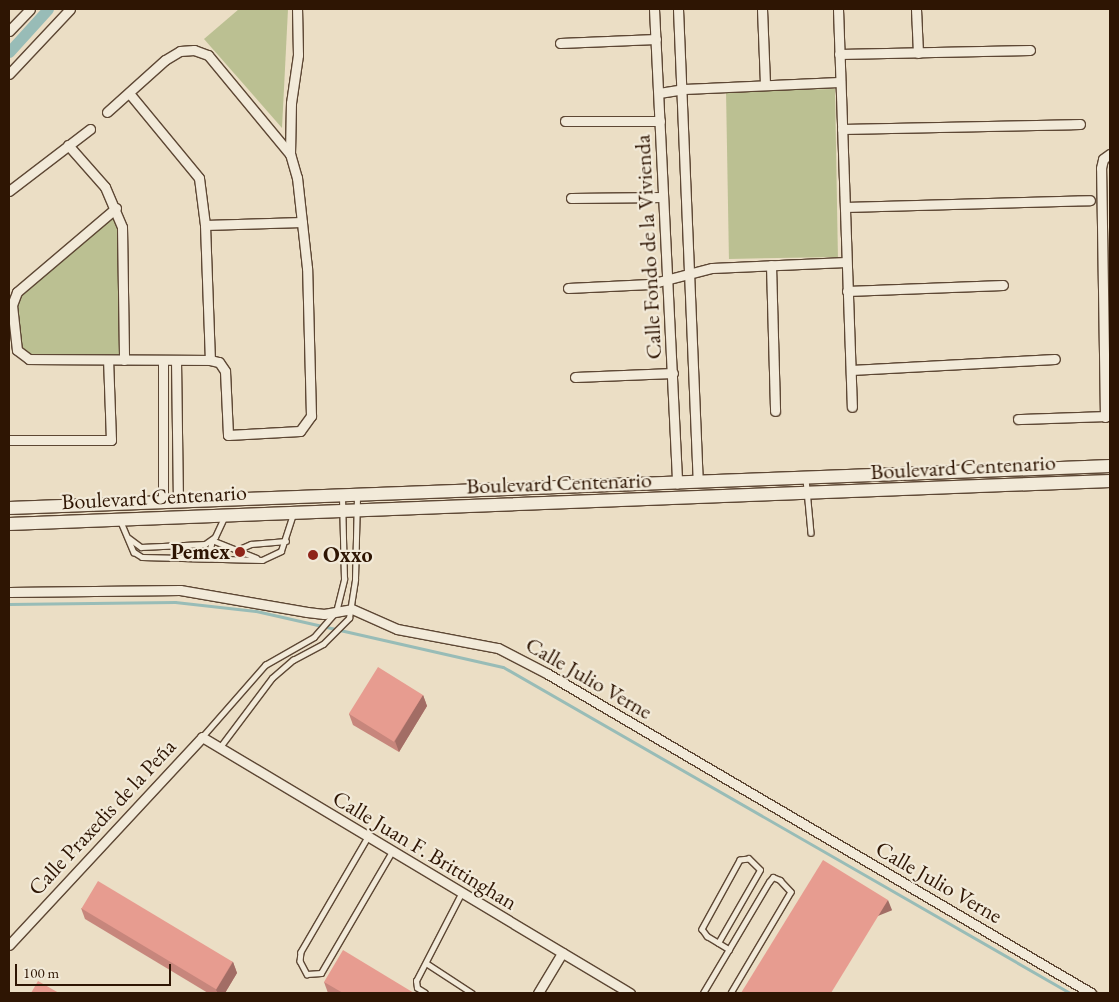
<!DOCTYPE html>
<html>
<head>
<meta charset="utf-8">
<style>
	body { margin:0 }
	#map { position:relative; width:1119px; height:1002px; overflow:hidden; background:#ebdec5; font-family:"EB Garamond",serif }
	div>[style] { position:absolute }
	.green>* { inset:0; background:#bbc092; transform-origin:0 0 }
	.stream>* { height:3px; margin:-1.5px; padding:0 1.5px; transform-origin:1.5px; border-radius:1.5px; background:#98bcb7 }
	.canal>* { height:11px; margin:-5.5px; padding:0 5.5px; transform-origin:5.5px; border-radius:5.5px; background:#98bcb7 }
	.roads { filter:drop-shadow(1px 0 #5d4734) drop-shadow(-1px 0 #5d4734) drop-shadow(0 1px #5d4734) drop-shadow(0 -1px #5d4734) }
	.service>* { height:4.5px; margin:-2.25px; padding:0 2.25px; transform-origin:2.25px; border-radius:2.25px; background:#f2ead9 }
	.minor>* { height:9px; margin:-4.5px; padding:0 4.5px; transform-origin:4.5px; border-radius:4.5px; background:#f2ead9 }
	.secondary>* { height:12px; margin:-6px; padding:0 6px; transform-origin:6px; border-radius:6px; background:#f2ead9 }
	.wall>* { inset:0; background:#c7867c }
	.shaded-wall>* { inset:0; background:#a26d65; transform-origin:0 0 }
	.building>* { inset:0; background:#e79c90; transform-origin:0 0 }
	.dots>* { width:14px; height:14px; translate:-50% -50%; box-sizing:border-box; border:2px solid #f2ead9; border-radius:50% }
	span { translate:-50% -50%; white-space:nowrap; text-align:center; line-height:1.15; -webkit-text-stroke:4.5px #f2ead9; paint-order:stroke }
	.street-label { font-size:22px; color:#2e1503 }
	.poi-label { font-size:22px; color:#2e1503; font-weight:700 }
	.right { translate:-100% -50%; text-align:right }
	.left { translate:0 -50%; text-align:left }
	.frame { position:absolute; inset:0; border:10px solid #2e1503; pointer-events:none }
	.scale { position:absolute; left:15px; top:964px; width:156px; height:22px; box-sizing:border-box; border:2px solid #2e1503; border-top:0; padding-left:6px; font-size:15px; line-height:18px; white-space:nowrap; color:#2e1503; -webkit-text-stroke:4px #f2ead9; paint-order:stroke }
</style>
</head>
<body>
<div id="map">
	<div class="green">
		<div style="clip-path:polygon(239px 9px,288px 9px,282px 128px,204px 39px)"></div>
		<div style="left:835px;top:89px;width:168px;height:109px;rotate:89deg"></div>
		<div style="clip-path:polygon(115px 214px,118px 228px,120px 354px,30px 354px,19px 345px,17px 307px,20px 295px)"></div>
	</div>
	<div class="stream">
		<div style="left:9px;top:604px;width:166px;rotate:-0.7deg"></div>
		<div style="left:175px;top:602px;width:81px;rotate:6.3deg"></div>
		<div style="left:256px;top:611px;width:253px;rotate:12.8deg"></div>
		<div style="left:503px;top:667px;width:654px;rotate:29.9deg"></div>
	</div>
	<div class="canal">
		<div style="left:9px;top:52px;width:58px;rotate:-47.8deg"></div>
	</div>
	<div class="roads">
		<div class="service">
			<div style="left:806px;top:479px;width:54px;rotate:84.7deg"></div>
			<div style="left:121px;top:522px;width:33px;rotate:67deg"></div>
			<div style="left:134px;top:552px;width:9px;rotate:32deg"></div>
			<div style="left:142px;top:557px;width:120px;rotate:1.4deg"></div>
			<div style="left:262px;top:560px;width:21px;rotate:-25deg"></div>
			<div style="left:281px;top:551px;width:38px;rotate:-72deg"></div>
			<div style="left:129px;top:538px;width:15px;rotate:37deg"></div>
			<div style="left:141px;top:547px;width:64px;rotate:-2.7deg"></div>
			<div style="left:205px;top:544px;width:12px;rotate:-35deg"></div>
			<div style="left:215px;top:537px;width:21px;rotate:-65deg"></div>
			<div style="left:237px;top:550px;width:15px;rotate:-23deg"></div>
			<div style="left:251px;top:544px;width:35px;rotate:-5deg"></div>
			<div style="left:203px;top:557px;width:11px;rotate:-49deg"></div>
			<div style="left:210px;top:549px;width:9px;rotate:-77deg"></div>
			<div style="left:212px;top:540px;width:48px;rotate:21.8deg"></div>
			<div style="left:202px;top:737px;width:96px;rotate:-48.8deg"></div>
			<div style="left:265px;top:665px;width:56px;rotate:-29.7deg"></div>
			<div style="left:314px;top:637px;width:33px;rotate:-49deg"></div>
			<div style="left:336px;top:612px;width:34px;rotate:-76deg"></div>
			<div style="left:344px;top:579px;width:81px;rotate:-91.4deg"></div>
			<div style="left:220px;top:747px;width:86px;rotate:-53deg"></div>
			<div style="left:272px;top:678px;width:28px;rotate:-41deg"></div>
			<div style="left:293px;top:660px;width:34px;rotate:-28deg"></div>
			<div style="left:323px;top:644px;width:37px;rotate:-45deg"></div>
			<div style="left:349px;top:618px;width:39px;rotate:-81deg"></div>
			<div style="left:355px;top:579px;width:82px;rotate:-88.6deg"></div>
			<div style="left:367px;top:839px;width:131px;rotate:120.3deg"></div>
			<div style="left:301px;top:952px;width:9px;rotate:96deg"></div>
			<div style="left:300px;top:961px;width:15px;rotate:62deg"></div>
			<div style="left:307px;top:974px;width:14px;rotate:-4deg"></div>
			<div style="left:321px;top:973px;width:139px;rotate:-59.7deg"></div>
			<div style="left:718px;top:943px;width:84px;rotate:-60.1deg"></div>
			<div style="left:760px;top:870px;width:16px;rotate:-135deg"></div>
			<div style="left:749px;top:859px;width:9px;rotate:174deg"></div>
			<div style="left:740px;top:860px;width:79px;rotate:118.8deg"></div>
			<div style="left:702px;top:929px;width:9px;rotate:54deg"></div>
			<div style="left:707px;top:936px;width:26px;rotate:31deg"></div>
			<div style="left:426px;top:963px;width:55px;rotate:33.1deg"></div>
			<div style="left:425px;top:993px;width:9px;rotate:-148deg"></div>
			<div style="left:417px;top:988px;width:7px;rotate:-98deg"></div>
			<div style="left:416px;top:981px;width:98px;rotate:-62.7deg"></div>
			<div style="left:703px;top:993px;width:129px;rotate:-59.3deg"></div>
			<div style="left:769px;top:882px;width:6px;rotate:-51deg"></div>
			<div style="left:773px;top:877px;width:8px;rotate:23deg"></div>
			<div style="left:780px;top:880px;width:16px;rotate:47deg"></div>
			<div style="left:791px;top:892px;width:117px;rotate:120.7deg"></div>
		</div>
		<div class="minor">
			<div style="left:654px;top:9px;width:475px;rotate:87.2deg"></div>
			<div style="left:678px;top:9px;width:473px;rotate:87.6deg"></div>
			<div style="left:762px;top:9px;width:75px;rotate:87.7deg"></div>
			<div style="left:838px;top:9px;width:398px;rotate:88deg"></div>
			<div style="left:916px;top:9px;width:44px;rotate:87.4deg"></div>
			<div style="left:9px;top:31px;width:30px;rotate:-46deg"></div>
			<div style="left:560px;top:43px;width:96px;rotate:-2.4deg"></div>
			<div style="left:839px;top:54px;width:191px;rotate:-1.2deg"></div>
			<div style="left:9px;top:74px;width:89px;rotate:-46.8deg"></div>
			<div style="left:129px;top:93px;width:110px;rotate:50.5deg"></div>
			<div style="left:199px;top:178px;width:47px;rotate:82.7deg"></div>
			<div style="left:205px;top:225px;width:135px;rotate:87.9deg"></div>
			<div style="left:210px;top:360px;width:9px;rotate:13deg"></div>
			<div style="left:219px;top:362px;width:11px;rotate:56deg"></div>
			<div style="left:225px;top:371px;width:64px;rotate:87.3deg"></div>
			<div style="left:228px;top:435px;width:72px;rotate:-3.2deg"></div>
			<div style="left:300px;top:431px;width:19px;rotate:-54deg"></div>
			<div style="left:311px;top:416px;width:148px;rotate:-91.5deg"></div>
			<div style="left:307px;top:268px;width:91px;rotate:-96.3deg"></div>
			<div style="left:297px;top:178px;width:25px;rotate:-106deg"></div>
			<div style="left:290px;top:154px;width:51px;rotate:-88.9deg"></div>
			<div style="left:291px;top:103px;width:49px;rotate:-81.7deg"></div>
			<div style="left:298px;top:55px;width:46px;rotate:-91.2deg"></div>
			<div style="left:659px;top:93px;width:24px;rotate:-9deg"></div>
			<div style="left:683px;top:89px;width:157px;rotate:-2.6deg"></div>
			<div style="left:107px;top:112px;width:78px;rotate:-41.9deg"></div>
			<div style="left:165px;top:60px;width:17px;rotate:-31deg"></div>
			<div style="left:180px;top:51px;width:14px;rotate:-4deg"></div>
			<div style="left:194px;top:50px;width:15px;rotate:20deg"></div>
			<div style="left:208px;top:55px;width:129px;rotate:50.4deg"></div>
			<div style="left:565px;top:121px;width:95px"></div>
			<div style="left:842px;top:129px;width:238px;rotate:-1.2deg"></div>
			<div style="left:68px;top:145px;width:56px;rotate:48.6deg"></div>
			<div style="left:105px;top:187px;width:43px;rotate:67deg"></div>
			<div style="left:122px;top:227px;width:133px;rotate:89.1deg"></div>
			<div style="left:9px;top:191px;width:102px;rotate:-37.4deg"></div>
			<div style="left:571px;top:198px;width:92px;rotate:-0.6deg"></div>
			<div style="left:845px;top:207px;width:245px;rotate:-1.6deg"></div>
			<div style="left:116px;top:208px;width:130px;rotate:139.7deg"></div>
			<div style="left:17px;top:292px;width:14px;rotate:111deg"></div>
			<div style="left:12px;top:305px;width:45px;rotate:83.7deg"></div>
			<div style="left:17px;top:350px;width:15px;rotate:37deg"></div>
			<div style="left:29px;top:359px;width:181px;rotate:0.3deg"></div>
			<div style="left:205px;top:225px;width:97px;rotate:-1.8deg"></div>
			<div style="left:771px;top:265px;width:146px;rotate:88.4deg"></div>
			<div style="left:568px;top:288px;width:82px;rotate:-2.8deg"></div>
			<div style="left:650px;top:284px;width:64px;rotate:-14.5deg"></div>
			<div style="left:712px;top:268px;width:134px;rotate:-2.6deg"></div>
			<div style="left:847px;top:291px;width:156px;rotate:-2.2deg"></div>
			<div style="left:163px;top:360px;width:141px;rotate:90deg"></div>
			<div style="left:176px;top:360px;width:141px;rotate:89.2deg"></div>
			<div style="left:851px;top:370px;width:204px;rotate:-3.1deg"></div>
			<div style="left:575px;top:377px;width:98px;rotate:-2.3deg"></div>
			<div style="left:1105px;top:417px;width:249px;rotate:-90.9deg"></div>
			<div style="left:1101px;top:168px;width:9px;rotate:-77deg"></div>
			<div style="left:1103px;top:159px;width:9px;rotate:-36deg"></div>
			<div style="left:1018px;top:419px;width:92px;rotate:-1.9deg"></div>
			<div style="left:9px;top:440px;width:102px"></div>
			<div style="left:111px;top:440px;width:80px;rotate:-92.1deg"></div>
			<div style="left:9px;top:592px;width:171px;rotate:-0.7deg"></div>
			<div style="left:180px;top:590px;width:129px;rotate:9.8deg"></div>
			<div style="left:307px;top:612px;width:17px;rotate:7deg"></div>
			<div style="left:324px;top:614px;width:28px;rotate:-10deg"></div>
			<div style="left:352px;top:609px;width:49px;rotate:24deg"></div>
			<div style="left:397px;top:629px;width:103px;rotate:10.7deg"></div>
			<div style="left:498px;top:648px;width:56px;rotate:27.5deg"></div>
			<div style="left:548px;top:674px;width:630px;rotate:30.43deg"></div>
			<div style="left:9px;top:945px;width:284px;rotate:-47.1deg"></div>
			<div style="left:202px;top:737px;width:499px;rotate:30.9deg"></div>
			<div style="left:538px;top:993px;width:47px;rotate:-59deg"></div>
		</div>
		<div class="secondary">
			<div style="left:9px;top:508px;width:1102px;rotate:-2.18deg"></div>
			<div style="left:9px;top:524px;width:1102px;rotate:-2.24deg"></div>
		</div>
	</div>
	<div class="wall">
		<div style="clip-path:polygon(423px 695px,427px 706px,399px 752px,353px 725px,349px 714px)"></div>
		<div style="clip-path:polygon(81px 908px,233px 962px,237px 973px,225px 993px,208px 993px,85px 919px)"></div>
		<div style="clip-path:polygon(324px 982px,414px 993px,328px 993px)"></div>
	</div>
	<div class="shaded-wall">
		<div style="clip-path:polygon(423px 695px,427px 706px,399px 752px,395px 741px)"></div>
		<div style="left:888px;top:900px;width:11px;height:109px;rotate:68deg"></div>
		<div style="clip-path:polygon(233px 962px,237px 973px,225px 993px,218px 993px,216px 990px)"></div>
	</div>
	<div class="building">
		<div style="left:378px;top:667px;width:53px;height:55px;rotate:32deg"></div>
		<div style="clip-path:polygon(823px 860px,888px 900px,831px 993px,741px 993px)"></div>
		<div style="left:98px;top:881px;width:157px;height:32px;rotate:31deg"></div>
		<div style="clip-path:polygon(343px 950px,414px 993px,343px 993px,324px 982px)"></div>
		<div style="clip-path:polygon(38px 981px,59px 993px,31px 993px)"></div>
	</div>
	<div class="dots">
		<div style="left:240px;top:552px;background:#8f2418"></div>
		<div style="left:313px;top:555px;background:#8f2418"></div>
	</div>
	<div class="street-label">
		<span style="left:648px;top:247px;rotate:-93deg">Calle Fondo de la Vivienda</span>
		<span style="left:963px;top:467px;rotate:-3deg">Boulevard Centenario</span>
		<span style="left:559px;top:483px;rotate:-2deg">Boulevard Centenario</span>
		<span style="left:154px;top:497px;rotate:-3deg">Boulevard Centenario</span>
		<span style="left:589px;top:678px;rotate:30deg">Calle Julio Verne</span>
		<span style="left:102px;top:817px;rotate:-47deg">Calle Praxedis de la Peña</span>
		<span style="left:425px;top:850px;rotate:31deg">Calle Juan F. Brittinghan</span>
		<span style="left:939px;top:882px;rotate:30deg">Calle Julio Verne</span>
	</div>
	<div class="poi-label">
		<span class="right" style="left:230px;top:552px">Pemex</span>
		<span class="left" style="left:323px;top:555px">Oxxo</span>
	</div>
	<div class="frame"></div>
	<div class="scale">100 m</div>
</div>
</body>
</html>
